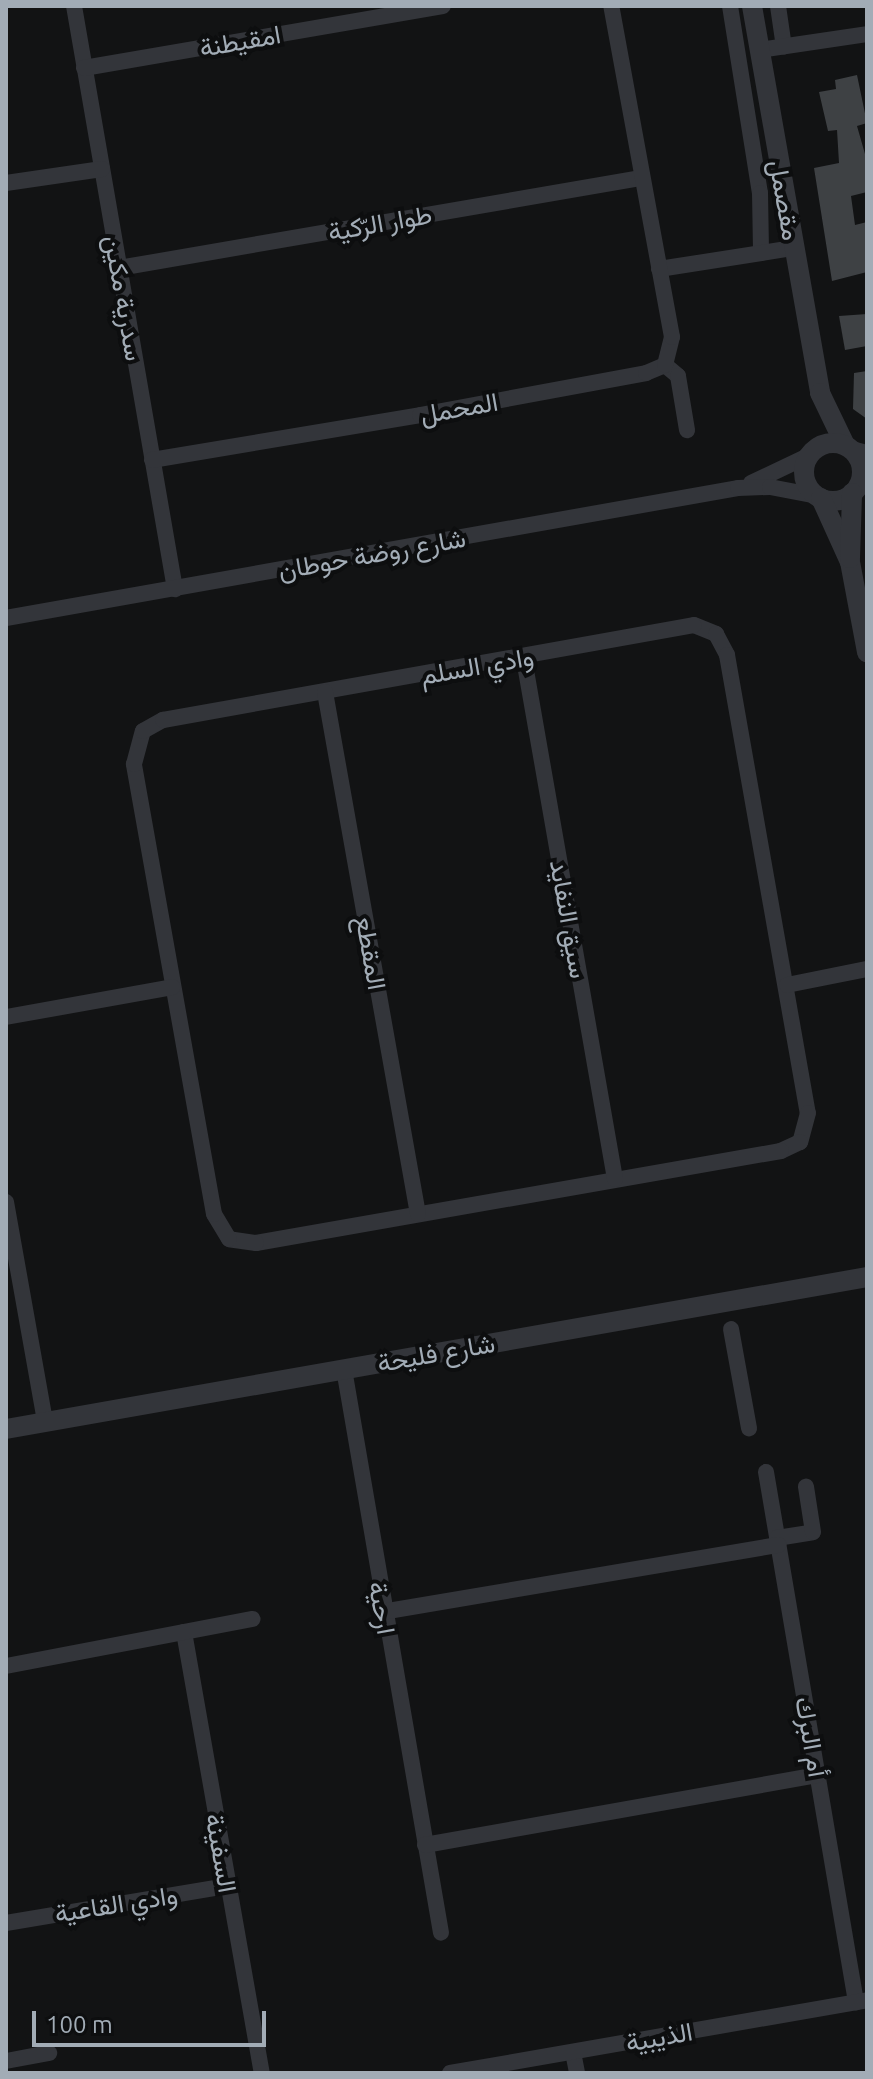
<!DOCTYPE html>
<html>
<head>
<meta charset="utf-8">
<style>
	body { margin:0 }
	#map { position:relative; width:873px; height:2079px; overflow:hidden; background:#121314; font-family:Ubuntu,Vazirmatn,sans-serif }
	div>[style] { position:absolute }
	.building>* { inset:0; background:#3e4144 }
	.minor>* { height:16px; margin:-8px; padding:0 8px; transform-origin:8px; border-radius:8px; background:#33353a }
	.tertiary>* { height:20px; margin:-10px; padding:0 10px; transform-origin:10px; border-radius:10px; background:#33353a }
	.tertiary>.ring { margin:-10px; padding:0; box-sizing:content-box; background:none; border:20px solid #33353a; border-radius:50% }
	span { translate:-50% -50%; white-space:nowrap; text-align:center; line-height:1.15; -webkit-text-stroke:8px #0d0e0f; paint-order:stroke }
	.street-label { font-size:26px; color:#a2acb6 }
	.frame { position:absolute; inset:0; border:8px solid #a2acb6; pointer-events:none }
	.scale { position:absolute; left:32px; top:2011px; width:234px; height:36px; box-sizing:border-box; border:4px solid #a2acb6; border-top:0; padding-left:10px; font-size:24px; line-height:28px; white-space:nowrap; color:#a2acb6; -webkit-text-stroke:6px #0d0e0f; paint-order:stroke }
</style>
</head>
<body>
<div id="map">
	<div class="building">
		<div style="clip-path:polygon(857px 75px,867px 123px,857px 126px,867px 161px,867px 192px,851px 196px,855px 225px,867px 222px,867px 272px,832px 281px,814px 168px,839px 163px,837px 130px,828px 131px,819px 92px,836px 89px,835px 80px)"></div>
		<div style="clip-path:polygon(867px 314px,867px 346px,845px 350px,839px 316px)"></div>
		<div style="clip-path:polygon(867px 371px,867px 419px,853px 409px,854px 373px)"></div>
	</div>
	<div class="minor">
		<div style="left:74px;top:6px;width:592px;rotate:80.17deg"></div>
		<div style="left:730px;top:6px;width:189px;rotate:80.9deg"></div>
		<div style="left:760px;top:193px;width:60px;rotate:89deg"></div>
		<div style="left:778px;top:6px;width:41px;rotate:81.7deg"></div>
		<div style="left:759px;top:50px;width:109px;rotate:-8.4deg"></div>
		<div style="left:84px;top:68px;width:364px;rotate:-9.8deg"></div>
		<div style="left:6px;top:183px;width:97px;rotate:-8.3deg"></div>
		<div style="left:119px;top:268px;width:530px;rotate:-9.78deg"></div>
		<div style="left:659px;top:269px;width:136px;rotate:-8.9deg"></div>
		<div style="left:665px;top:365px;width:17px;rotate:40deg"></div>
		<div style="left:678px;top:376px;width:55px;rotate:80.5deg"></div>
		<div style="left:852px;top:449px;width:16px;rotate:15deg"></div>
		<div style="left:152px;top:460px;width:272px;rotate:-9.5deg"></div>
		<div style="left:420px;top:415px;width:230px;rotate:-10.5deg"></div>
		<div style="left:646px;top:373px;width:21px;rotate:-23deg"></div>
		<div style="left:665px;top:365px;width:29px;rotate:-76deg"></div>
		<div style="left:672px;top:337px;width:337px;rotate:-100.4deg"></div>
		<div style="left:751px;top:483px;width:63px;rotate:-25.3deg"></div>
		<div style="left:858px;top:487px;width:11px;rotate:-34deg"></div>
		<div style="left:6px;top:618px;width:743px;rotate:-10.07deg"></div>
		<div style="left:738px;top:488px;width:32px;rotate:-2deg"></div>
		<div style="left:770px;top:487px;width:48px;rotate:10.8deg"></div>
		<div style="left:694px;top:625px;width:24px;rotate:22deg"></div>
		<div style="left:716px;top:634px;width:24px;rotate:62deg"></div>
		<div style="left:727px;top:655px;width:465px;rotate:80deg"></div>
		<div style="left:808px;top:1113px;width:30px;rotate:105deg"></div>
		<div style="left:800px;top:1142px;width:21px;rotate:155deg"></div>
		<div style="left:781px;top:1151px;width:533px;rotate:170.06deg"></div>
		<div style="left:256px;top:1243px;width:27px;rotate:-172deg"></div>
		<div style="left:229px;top:1239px;width:29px;rotate:-121deg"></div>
		<div style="left:214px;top:1214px;width:457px;rotate:-100.1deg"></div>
		<div style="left:134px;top:764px;width:34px;rotate:-75deg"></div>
		<div style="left:143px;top:731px;width:23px;rotate:-29deg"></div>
		<div style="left:163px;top:720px;width:539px;rotate:-10.14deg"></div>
		<div style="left:524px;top:659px;width:528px;rotate:80.07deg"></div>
		<div style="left:325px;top:692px;width:530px;rotate:79.9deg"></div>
		<div style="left:787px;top:985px;width:82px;rotate:-11.3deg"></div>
		<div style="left:6px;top:1017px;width:169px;rotate:-10.2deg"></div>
		<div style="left:6px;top:1202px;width:223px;rotate:79.9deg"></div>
		<div style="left:731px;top:1329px;width:101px;rotate:79.7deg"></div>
		<div style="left:344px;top:1369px;width:572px;rotate:80.24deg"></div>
		<div style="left:766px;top:1472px;width:538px;rotate:80.36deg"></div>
		<div style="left:777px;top:1538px;width:36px;rotate:-9deg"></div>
		<div style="left:813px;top:1532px;width:46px;rotate:-98.8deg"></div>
		<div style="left:382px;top:1612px;width:402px;rotate:-9.6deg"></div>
		<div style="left:184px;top:1632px;width:448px;rotate:80deg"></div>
		<div style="left:6px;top:1666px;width:251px;rotate:-10.8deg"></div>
		<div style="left:425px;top:1845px;width:398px;rotate:-10.1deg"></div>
		<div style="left:6px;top:1923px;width:223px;rotate:-9.5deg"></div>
		<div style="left:573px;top:2052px;width:21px;rotate:79deg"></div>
		<div style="left:6px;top:2061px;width:44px;rotate:-10.5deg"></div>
		<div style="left:450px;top:2073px;width:423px;rotate:-9.9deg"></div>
	</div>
	<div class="tertiary">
		<div style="left:752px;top:6px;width:393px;rotate:80deg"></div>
		<div style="left:820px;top:393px;width:58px;rotate:64.3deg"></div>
		<div class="ring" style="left:804px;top:443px;width:38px;height:38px"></div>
		<div style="left:821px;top:498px;width:70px;rotate:65.6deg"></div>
		<div style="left:850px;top:562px;width:92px;rotate:79.3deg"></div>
		<div style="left:850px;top:558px;width:65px;rotate:-88.2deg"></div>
		<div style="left:6px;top:1429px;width:874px;rotate:-10.01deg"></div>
	</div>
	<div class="street-label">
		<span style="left:240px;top:41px;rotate:-10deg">امقيطنة</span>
		<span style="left:785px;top:200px;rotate:80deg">مقصمل</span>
		<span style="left:380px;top:223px;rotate:-10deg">طوار الرّكية</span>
		<span style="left:124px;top:298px;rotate:80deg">سدرية مكين</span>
		<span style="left:459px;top:408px;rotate:-10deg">المحمل</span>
		<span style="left:372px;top:554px;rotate:-10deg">شارع روضة حوطان</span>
		<span style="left:477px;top:666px;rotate:-10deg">وادي السلم</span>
		<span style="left:569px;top:919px;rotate:80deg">سيق النفايد</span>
		<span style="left:371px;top:953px;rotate:80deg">المقطع</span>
		<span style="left:436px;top:1353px;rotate:-10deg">شارع فليحة</span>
		<span style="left:382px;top:1608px;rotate:80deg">ارحية</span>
		<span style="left:811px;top:1737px;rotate:80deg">أم البرك</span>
		<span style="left:221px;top:1853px;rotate:80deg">السفينة</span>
		<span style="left:116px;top:1904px;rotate:-9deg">وادي القاعية</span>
		<span style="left:659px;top:2037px;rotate:-10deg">الذيبية</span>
	</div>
	<div class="frame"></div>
	<div class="scale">100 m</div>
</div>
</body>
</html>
